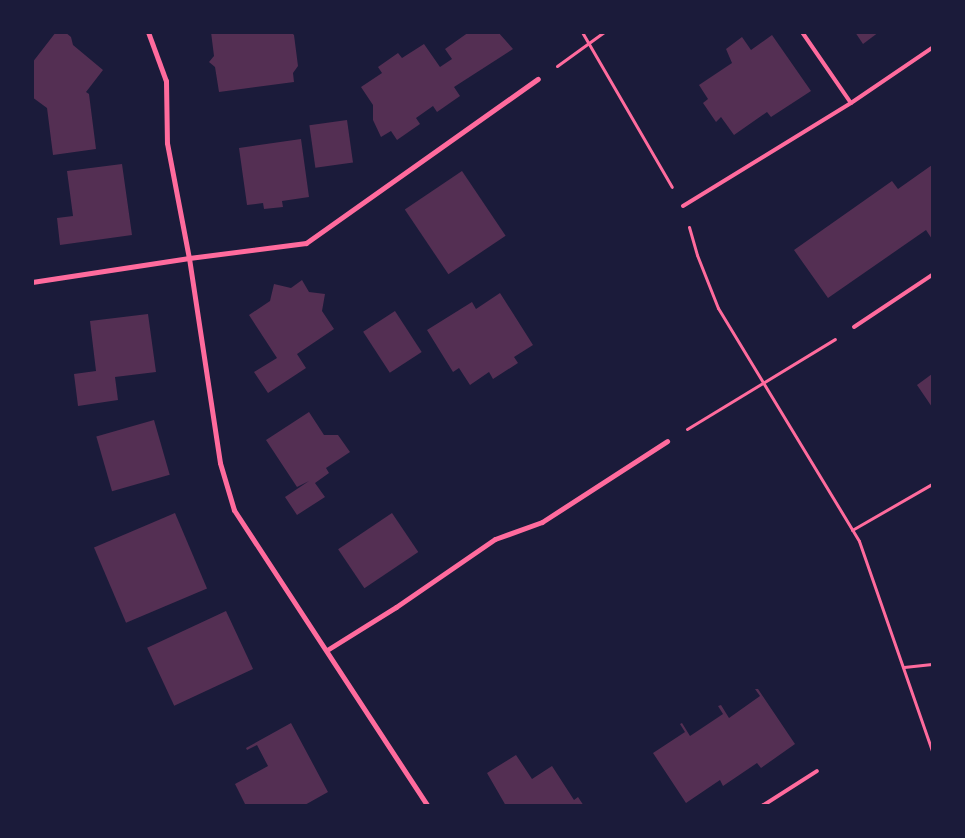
<!DOCTYPE html>
<html>
<head>
<meta charset="utf-8">
<style>
	body { margin:0 }
	#map { position:relative; width:965px; height:838px; overflow:hidden; background:#1b1b3a; font-family:"Alegreya Sans",sans-serif }
	div>[style] { position:absolute }
	.building>* { inset:0; background:#542f53; transform-origin:0 0 }
	.path>* { height:3px; margin:-1.5px; padding:0 1.5px; transform-origin:1.5px; border-radius:1.5px; background:#ff6b9d }
	.service>* { height:4px; margin:-2px; padding:0 2px; transform-origin:2px; border-radius:2px; background:#ff6b9d }
	.minor>* { height:5px; margin:-2.5px; padding:0 2.5px; transform-origin:2.5px; border-radius:2.5px; background:#ff6b9d }
	span { translate:-50% -50%; white-space:nowrap; text-align:center; line-height:1.15; -webkit-text-stroke:4px #1b1b3a; paint-order:stroke }
	.frame { position:absolute; inset:0; border:34px solid #1b1b3a; pointer-events:none }
</style>
</head>
<body>
<div id="map">
	<div class="building">
		<div style="clip-path:polygon(56px 32px,65px 32px,71px 37px,73px 45px,103px 70px,86px 92px,89px 94px,96px 149px,53px 155px,47px 108px,32px 97px,32px 63px)"></div>
		<div style="clip-path:polygon(211px 32px,291px 32px,294px 35px,298px 66px,293px 73px,294px 82px,219px 92px,215px 67px,209px 62px,214px 56px)"></div>
		<div style="clip-path:polygon(469px 32px,498px 32px,513px 49px,454px 87px,460px 96px,437px 112px,433px 106px,416px 118px,420px 124px,397px 140px,391px 131px,381px 137px,373px 120px,373px 105px,361px 87px,382px 73px,378px 67px,398px 53px,402px 58px,424px 44px,440px 67px,452px 59px,445px 49px)"></div>
		<div style="clip-path:polygon(855px 32px,879px 32px,863px 44px)"></div>
		<div style="clip-path:polygon(772px 35px,811px 91px,771px 117px,767px 112px,734px 135px,721px 117px,716px 122px,703px 103px,708px 99px,699px 85px,732px 63px,726px 49px,742px 37px,751px 50px)"></div>
		<div style="left:347px;top:120px;width:43px;height:38px;rotate:82deg"></div>
		<div style="clip-path:polygon(301px 139px,309px 197px,282px 201px,283px 207px,264px 209px,263px 203px,247px 205px,239px 148px)"></div>
		<div style="clip-path:polygon(122px 164px,132px 235px,60px 245px,57px 218px,73px 216px,67px 171px)"></div>
		<div style="clip-path:polygon(932px 165px,932px 239px,926px 230px,828px 298px,794px 250px,892px 181px,898px 189px)"></div>
		<div style="left:462px;top:171px;width:78px;height:69px;rotate:56deg"></div>
		<div style="clip-path:polygon(302px 280px,309px 292px,325px 294px,322px 311px,334px 329px,297px 354px,306px 368px,268px 393px,254px 372px,277px 358px,249px 315px,270px 301px,274px 284px,291px 288px)"></div>
		<div style="clip-path:polygon(500px 293px,533px 345px,514px 357px,518px 363px,493px 379px,489px 372px,470px 385px,459px 368px,453px 372px,427px 330px,472px 302px,476px 309px)"></div>
		<div style="left:395px;top:311px;width:49px;height:38px;rotate:57deg"></div>
		<div style="clip-path:polygon(148px 314px,156px 372px,115px 377px,118px 400px,78px 406px,74px 374px,96px 371px,90px 321px)"></div>
		<div style="clip-path:polygon(932px 374px,932px 407px,917px 385px)"></div>
		<div style="clip-path:polygon(309px 412px,324px 435px,338px 435px,350px 452px,326px 468px,329px 473px,315px 483px,325px 497px,297px 515px,285px 497px,309px 481px,297px 487px,266px 440px)"></div>
		<div style="left:154px;top:420px;width:57px;height:60px;rotate:74deg"></div>
		<div style="left:175px;top:513px;width:82px;height:88px;rotate:67deg"></div>
		<div style="left:392px;top:513px;width:47px;height:65px;rotate:56deg"></div>
		<div style="left:226px;top:611px;width:64px;height:87px;rotate:65deg"></div>
		<div style="clip-path:polygon(755px 689px,758px 689px,795px 744px,761px 768px,757px 763px,723px 786px,720px 780px,686px 803px,653px 753px,685px 732px,680px 724px,682px 723px,690px 736px,723px 714px,718px 706px,721px 705px,729px 718px,760px 696px)"></div>
		<div style="clip-path:polygon(291px 723px,328px 792px,303px 806px,246px 806px,235px 784px,268px 766px,257px 745px,247px 750px,246px 748px)"></div>
		<div style="clip-path:polygon(516px 755px,532px 779px,552px 766px,574px 800px,578px 797px,584px 806px,506px 806px,487px 773px)"></div>
	</div>
	<div class="path">
		<div style="left:582px;top:32px;width:179px;rotate:59.9deg"></div>
		<div style="left:557px;top:66px;width:58px;rotate:-35.9deg"></div>
		<div style="left:689px;top:227px;width:29px;rotate:74deg"></div>
		<div style="left:697px;top:255px;width:57px;rotate:68.4deg"></div>
		<div style="left:718px;top:308px;width:272px;rotate:58.8deg"></div>
		<div style="left:859px;top:541px;width:222px;rotate:70.8deg"></div>
		<div style="left:687px;top:429px;width:173px;rotate:-31.3deg"></div>
		<div style="left:852px;top:530px;width:92px;rotate:-29.9deg"></div>
		<div style="left:904px;top:667px;width:28px;rotate:-6deg"></div>
	</div>
	<div class="service">
		<div style="left:802px;top:32px;width:86px;rotate:55.4deg"></div>
		<div style="left:851px;top:103px;width:98px;rotate:-34.2deg"></div>
		<div style="left:683px;top:206px;width:197px;rotate:-31.5deg"></div>
		<div style="left:854px;top:327px;width:94px;rotate:-33.7deg"></div>
		<div style="left:762px;top:806px;width:65px;rotate:-32.5deg"></div>
	</div>
	<div class="minor">
		<div style="left:148px;top:32px;width:52px;rotate:69.8deg"></div>
		<div style="left:166px;top:81px;width:62px;rotate:89.1deg"></div>
		<div style="left:167px;top:143px;width:117px;rotate:79.2deg"></div>
		<div style="left:189px;top:258px;width:207px;rotate:81.4deg"></div>
		<div style="left:220px;top:463px;width:49px;rotate:73.4deg"></div>
		<div style="left:234px;top:510px;width:354px;rotate:56.8deg"></div>
		<div style="left:32px;top:282px;width:159px;rotate:-8.7deg"></div>
		<div style="left:189px;top:258px;width:118px;rotate:-7.3deg"></div>
		<div style="left:306px;top:243px;width:284px;rotate:-35.3deg"></div>
		<div style="left:327px;top:650px;width:81px;rotate:-31.9deg"></div>
		<div style="left:396px;top:607px;width:120px;rotate:-34.5deg"></div>
		<div style="left:495px;top:539px;width:50px;rotate:-19.9deg"></div>
		<div style="left:542px;top:522px;width:149px;rotate:-32.9deg"></div>
	</div>
	<div class="frame"></div>
</div>
</body>
</html>
